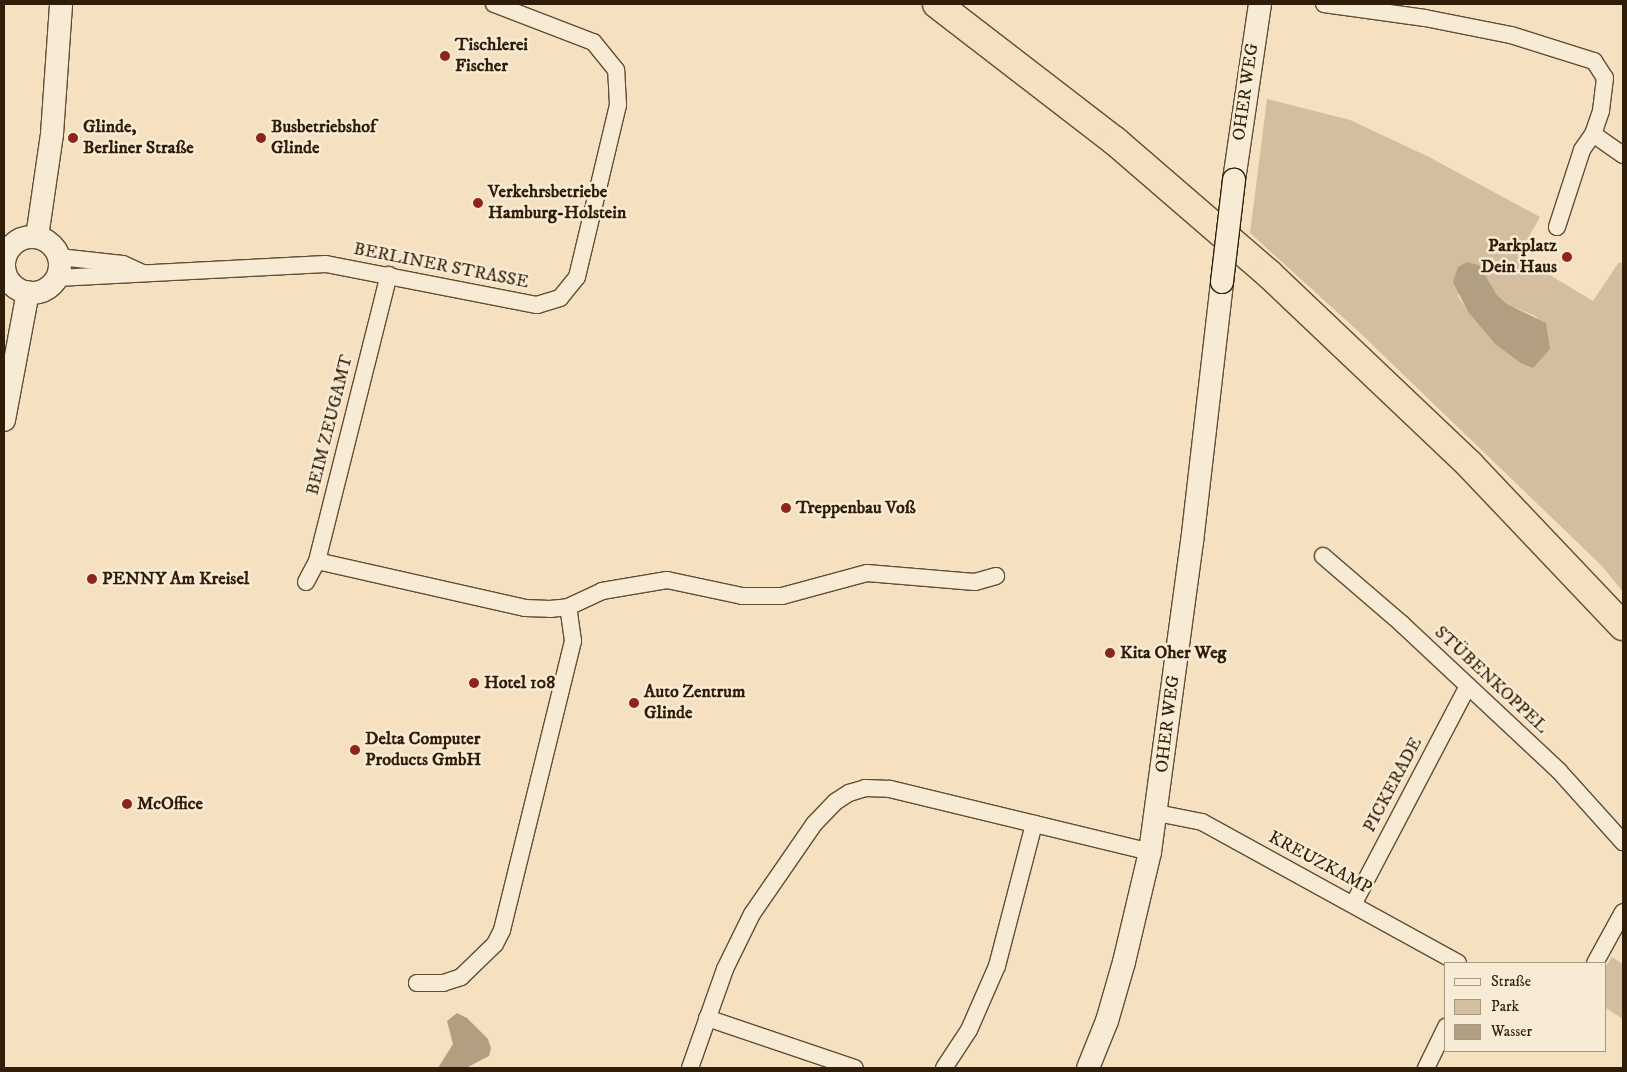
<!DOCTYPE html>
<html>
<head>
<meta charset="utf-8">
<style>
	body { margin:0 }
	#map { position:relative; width:1627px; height:1072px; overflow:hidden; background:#f5e0bf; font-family:"IM FELL DW Pica",serif }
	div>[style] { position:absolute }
	.green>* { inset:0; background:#d3bfa0 }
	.water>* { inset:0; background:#b29e80 }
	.roads { filter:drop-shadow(1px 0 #604e35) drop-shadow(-1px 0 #604e35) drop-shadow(0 1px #604e35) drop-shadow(0 -1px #604e35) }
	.street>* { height:16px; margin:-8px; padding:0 8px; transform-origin:8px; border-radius:8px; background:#f8ebd5 }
	.secondary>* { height:22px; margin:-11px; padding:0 11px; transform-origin:11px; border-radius:11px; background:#f8ebd5 }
	.secondary>.ring { margin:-11px; padding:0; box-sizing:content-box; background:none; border:22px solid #f8ebd5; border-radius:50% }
	.highway>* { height:28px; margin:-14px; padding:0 14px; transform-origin:14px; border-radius:14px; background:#f5e0bf }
	.bridges { filter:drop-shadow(1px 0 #2f1d07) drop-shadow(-1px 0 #2f1d07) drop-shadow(0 1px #2f1d07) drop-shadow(0 -1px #2f1d07) }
	.secondary-bridge>* { height:22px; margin:-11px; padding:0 11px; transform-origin:11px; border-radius:11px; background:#f8ebd5 }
	.dots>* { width:14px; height:14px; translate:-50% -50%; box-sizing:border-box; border:2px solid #f8ebd5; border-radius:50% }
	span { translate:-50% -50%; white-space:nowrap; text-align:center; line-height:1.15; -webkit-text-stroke:5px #f8ebd5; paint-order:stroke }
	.poi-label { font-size:18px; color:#2f1d07; font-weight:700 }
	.left { translate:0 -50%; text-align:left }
	.right { translate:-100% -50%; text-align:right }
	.street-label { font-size:18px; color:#2f1d07 }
	.frame { position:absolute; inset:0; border:5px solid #2f1d07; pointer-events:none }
	.legend { position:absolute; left:1444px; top:962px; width:162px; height:90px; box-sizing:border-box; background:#f8ebd5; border:1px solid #a89983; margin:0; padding:6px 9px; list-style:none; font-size:15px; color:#2f1d07 }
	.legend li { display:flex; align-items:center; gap:10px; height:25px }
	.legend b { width:25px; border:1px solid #a89983 }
</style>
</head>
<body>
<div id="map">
	<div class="green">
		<div style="clip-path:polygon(evenodd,1267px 99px,1350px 120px,1429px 157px,1540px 217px,1518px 256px,1593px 301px,1619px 262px,1623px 264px,1623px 592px,1602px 566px,1358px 331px,1250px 233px,1267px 99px,1467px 262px,1479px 265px,1497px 295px,1507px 304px,1537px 317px,1533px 368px,1522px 364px,1495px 344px,1468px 312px,1458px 296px,1467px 262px)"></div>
		<div style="clip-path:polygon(1612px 957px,1623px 964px,1623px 1019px,1606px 1008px,1606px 966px)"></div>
	</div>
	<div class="water">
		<div style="clip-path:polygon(1467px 262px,1479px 265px,1497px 295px,1507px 304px,1546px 323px,1550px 349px,1533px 368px,1522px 364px,1495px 344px,1468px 312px,1453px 282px,1458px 267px)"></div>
		<div style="clip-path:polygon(457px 1013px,467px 1018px,488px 1039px,491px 1048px,489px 1056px,466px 1068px,438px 1068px,453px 1044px,447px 1021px)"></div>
	</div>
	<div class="roads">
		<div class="street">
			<div style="left:1324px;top:4px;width:102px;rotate:7.9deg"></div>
			<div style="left:1425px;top:18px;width:88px;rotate:11.2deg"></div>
			<div style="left:1511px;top:35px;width:87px;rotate:17.4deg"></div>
			<div style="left:1594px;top:61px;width:20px;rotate:57deg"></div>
			<div style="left:1605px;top:78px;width:33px;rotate:97deg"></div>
			<div style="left:1601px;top:111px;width:24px;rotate:109deg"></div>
			<div style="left:1593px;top:134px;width:19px;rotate:125deg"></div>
			<div style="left:1582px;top:150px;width:81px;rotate:108deg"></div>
			<div style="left:1593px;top:134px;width:37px;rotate:35deg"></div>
			<div style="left:4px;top:253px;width:4px"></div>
			<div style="left:59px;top:257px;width:64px;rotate:6.2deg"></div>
			<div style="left:123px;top:264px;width:21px;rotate:25deg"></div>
			<div style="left:4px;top:272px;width:2px"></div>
			<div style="left:57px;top:278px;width:269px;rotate:-3deg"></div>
			<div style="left:326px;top:264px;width:215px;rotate:11deg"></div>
			<div style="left:537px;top:305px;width:24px;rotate:-17deg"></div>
			<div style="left:560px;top:298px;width:27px;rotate:-51deg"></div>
			<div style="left:577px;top:277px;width:177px;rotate:-76.6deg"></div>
			<div style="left:618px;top:105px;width:35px;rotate:-93deg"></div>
			<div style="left:616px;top:70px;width:36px;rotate:-129deg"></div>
			<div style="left:593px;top:42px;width:106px;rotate:-159deg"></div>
			<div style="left:1323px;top:556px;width:104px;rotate:40.7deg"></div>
			<div style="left:1402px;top:624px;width:215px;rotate:43.1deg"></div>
			<div style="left:1559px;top:771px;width:96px;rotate:48deg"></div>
			<div style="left:317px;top:561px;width:213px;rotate:12.7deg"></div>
			<div style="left:525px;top:608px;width:25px;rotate:2deg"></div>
			<div style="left:550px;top:609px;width:18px;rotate:-6deg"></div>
			<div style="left:568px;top:607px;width:38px;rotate:-25deg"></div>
			<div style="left:602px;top:591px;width:66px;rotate:-9.6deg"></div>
			<div style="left:667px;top:580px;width:77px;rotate:12deg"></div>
			<div style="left:742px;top:596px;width:40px"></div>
			<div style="left:782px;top:596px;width:88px;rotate:-15.1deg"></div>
			<div style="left:867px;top:573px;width:108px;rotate:4.8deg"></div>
			<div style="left:975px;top:582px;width:22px;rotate:-16deg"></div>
			<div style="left:306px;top:582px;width:24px;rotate:-62deg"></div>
			<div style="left:317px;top:561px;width:295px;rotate:-75.9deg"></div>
			<div style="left:1157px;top:813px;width:46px;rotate:11.3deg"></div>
			<div style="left:1202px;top:822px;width:292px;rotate:28.8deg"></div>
			<div style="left:1354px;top:903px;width:245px;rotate:-62.3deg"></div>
			<div style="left:1595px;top:963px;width:58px;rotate:-61.2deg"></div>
			<div style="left:417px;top:983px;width:26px"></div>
			<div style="left:443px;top:983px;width:19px;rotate:-18deg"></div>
			<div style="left:461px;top:977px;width:47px;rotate:-44.1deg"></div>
			<div style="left:495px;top:944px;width:16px;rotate:-63deg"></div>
			<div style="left:502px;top:930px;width:298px;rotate:-76.2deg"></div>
			<div style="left:573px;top:641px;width:34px;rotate:-98deg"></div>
			<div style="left:707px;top:1018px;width:156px;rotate:18.7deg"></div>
			<div style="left:690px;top:1068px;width:105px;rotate:-70.5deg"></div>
			<div style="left:725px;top:969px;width:61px;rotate:-63.9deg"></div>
			<div style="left:752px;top:914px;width:109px;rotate:-55.4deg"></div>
			<div style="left:814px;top:824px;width:30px;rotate:-46deg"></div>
			<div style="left:835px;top:802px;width:17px;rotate:-33deg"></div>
			<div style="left:849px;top:793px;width:17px;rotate:-17deg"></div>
			<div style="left:865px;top:788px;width:25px;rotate:2deg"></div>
			<div style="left:890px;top:789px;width:268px;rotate:13.6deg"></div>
			<div style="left:944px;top:1068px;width:45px;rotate:-56.7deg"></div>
			<div style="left:969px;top:1030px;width:70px;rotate:-66.4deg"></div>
			<div style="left:997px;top:966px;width:147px;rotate:-75.4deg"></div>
			<div style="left:1426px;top:1068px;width:46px;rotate:-64deg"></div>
		</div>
		<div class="secondary">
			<div style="left:1234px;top:180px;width:178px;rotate:-81.6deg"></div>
			<div style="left:37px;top:237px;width:104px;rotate:-81.7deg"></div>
			<div style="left:52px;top:134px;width:130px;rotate:-86deg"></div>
			<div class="ring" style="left:4px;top:237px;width:34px;height:34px"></div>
			<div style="left:4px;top:420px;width:130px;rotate:-79.4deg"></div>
			<div style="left:1088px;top:1068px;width:51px;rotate:-68deg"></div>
			<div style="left:1107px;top:1021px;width:61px;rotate:-73.9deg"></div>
			<div style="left:1124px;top:962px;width:113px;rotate:-76.7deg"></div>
			<div style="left:1150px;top:852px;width:313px;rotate:-82.3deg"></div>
			<div style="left:1192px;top:542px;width:262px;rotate:-83.4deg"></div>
		</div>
		<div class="highway">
			<div style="left:937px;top:4px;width:225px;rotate:37.6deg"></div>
			<div style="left:1115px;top:141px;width:203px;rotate:40.8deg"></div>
			<div style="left:1269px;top:274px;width:277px;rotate:43.5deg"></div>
			<div style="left:1470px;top:465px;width:222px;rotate:46.5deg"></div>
		</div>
	</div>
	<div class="bridges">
		<div class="secondary-bridge">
			<div style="left:1222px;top:282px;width:103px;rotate:-83.3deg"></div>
		</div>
	</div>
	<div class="dots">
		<div style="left:445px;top:56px;background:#8f2418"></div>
		<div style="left:73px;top:138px;background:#8f2418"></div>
		<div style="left:261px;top:138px;background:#8f2418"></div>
		<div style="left:478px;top:203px;background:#8f2418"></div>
		<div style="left:1567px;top:257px;background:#8f2418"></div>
		<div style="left:786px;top:508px;background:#8f2418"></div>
		<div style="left:92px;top:579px;background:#8f2418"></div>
		<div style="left:1110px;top:653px;background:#8f2418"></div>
		<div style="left:474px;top:683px;background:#8f2418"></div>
		<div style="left:634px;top:703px;background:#8f2418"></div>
		<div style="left:355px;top:750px;background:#8f2418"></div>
		<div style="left:127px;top:804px;background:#8f2418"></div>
	</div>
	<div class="poi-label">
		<span class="left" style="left:455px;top:56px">Tischlerei<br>Fischer</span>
		<span class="left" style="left:83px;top:138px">Glinde,<br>Berliner Straße</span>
		<span class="left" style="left:271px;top:138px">Busbetriebshof<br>Glinde</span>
		<span class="left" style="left:488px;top:203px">Verkehrsbetriebe<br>Hamburg-Holstein</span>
		<span class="right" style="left:1557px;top:257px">Parkplatz<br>Dein Haus</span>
		<span class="left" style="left:796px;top:508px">Treppenbau Voß</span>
		<span class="left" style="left:102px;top:579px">PENNY Am Kreisel</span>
		<span class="left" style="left:1120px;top:653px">Kita Oher Weg</span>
		<span class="left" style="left:484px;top:683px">Hotel 108</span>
		<span class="left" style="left:644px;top:703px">Auto Zentrum<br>Glinde</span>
		<span class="left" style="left:365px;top:750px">Delta Computer<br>Products GmbH</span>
		<span class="left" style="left:137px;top:804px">McOffice</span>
	</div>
	<div class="street-label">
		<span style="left:1246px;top:92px;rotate:-82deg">OHER WEG</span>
		<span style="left:441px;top:266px;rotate:11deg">BERLINER STRASSE</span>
		<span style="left:330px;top:425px;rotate:-76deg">BEIM ZEUGAMT</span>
		<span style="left:1491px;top:680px;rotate:43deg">STÜBENKOPPEL</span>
		<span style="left:1168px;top:724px;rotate:-83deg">OHER WEG</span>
		<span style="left:1393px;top:785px;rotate:-62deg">PICKERADE</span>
		<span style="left:1320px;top:863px;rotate:28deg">KREUZKAMP</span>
	</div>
	<div class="frame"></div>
	<ul class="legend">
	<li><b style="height:6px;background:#f8ebd5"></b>Straße</li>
	<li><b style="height:14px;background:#d3bfa0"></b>Park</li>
	<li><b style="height:14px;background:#b29e80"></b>Wasser</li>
	</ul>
</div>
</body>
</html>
